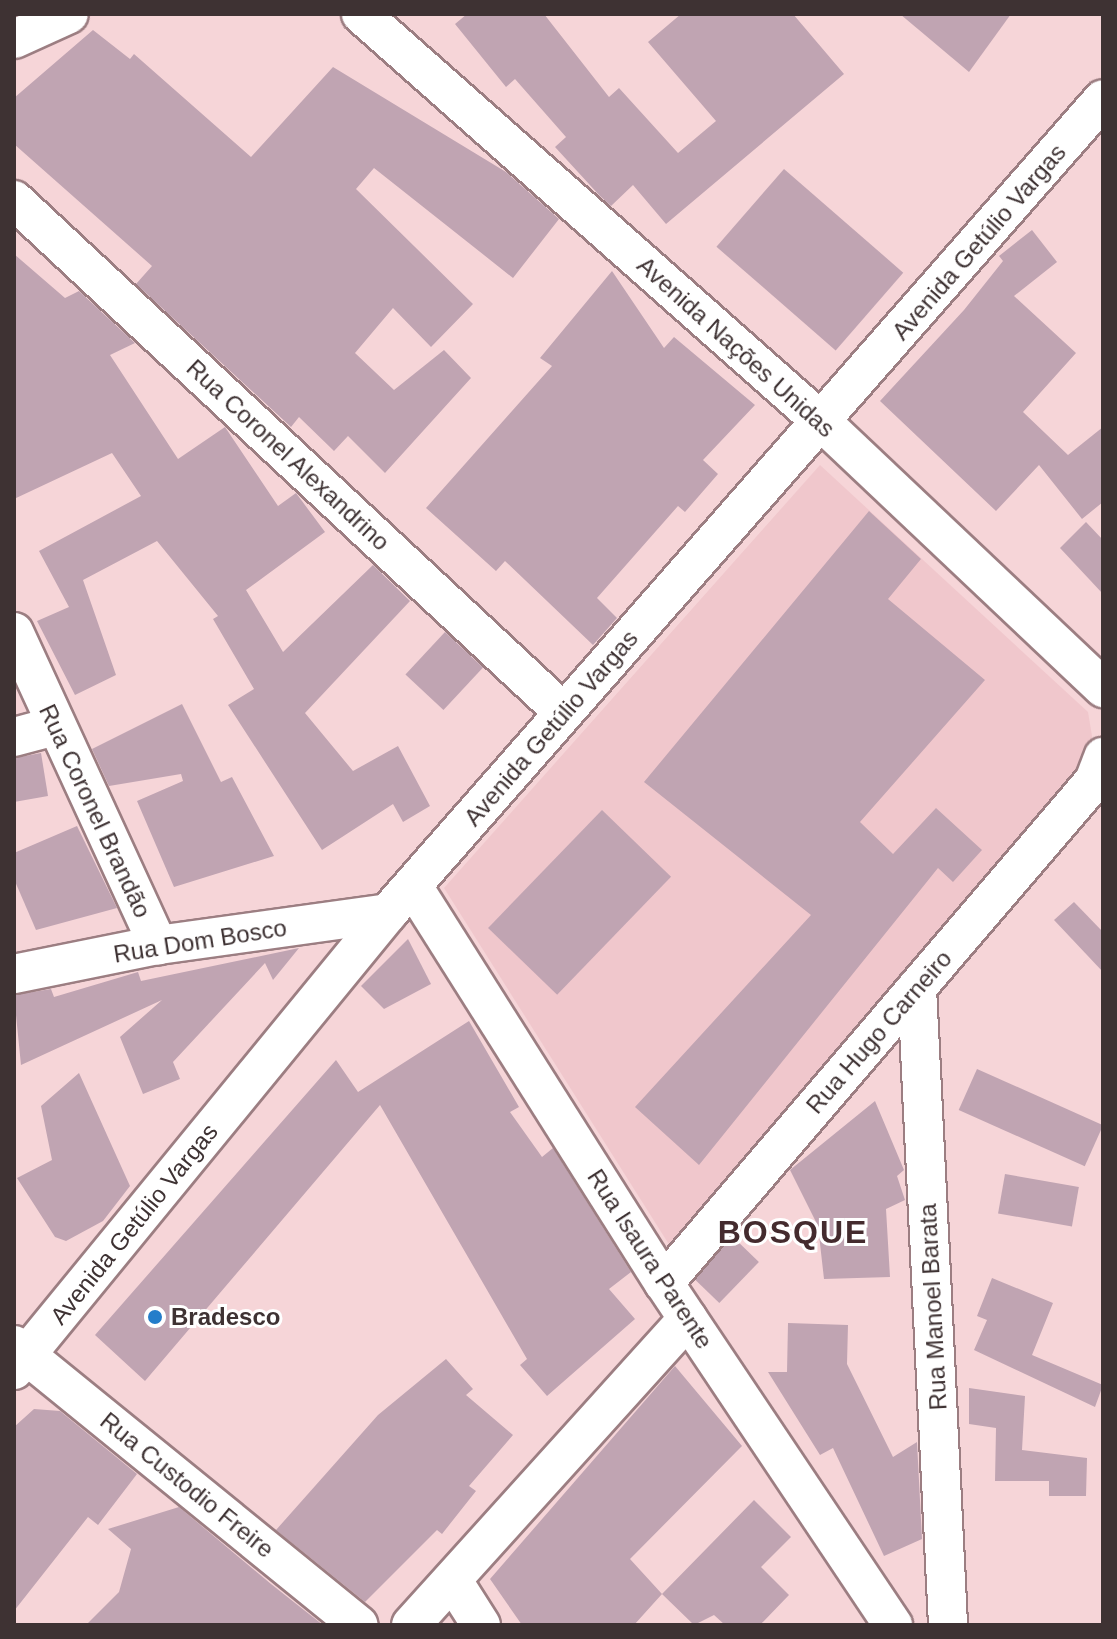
<!DOCTYPE html>
<html>
<head>
<meta charset="utf-8">
<style>
	body { margin:0 }
	#map { position:relative; width:1117px; height:1639px; overflow:hidden; background:#f6d5d8; font-family:Helvetica,sans-serif }
	div>[style] { position:absolute }
	.built>* { inset:0; background:#f0c7cc }
	.building>* { inset:0; background:#c0a4b2; transform-origin:0 0 }
	.roads { filter:drop-shadow(2px 0 #9c7e82) drop-shadow(-2px 0 #9c7e82) drop-shadow(0 2px #9c7e82) drop-shadow(0 -2px #9c7e82) }
	.minor>* { height:38px; margin:-19px; padding:0 19px; transform-origin:19px; border-radius:19px; background:#fff }
	.dots>* { width:22px; height:22px; translate:-50% -50%; box-sizing:border-box; border:4px solid #fff; border-radius:50% }
	span { translate:-50% -50%; white-space:nowrap; text-align:center; line-height:1.15; -webkit-text-stroke:6px #fff; paint-order:stroke }
	.street-label { font-size:24px; color:#3e3233 }
	.poi-label { font-size:24px; color:#3e3233; font-weight:700 }
	.left { translate:0 -50%; text-align:left }
	.district-label { font-size:32px; color:#442b2e; font-weight:700; letter-spacing:2px }
	.frame { position:absolute; inset:0; border:16px solid #3e3233; pointer-events:none }
</style>
</head>
<body>
<div id="map">
	<div class="built">
		<div style="clip-path:polygon(820px 465px,1088px 712px,1095px 754px,670px 1246px,444px 888px)"></div>
	</div>
	<div class="building">
		<div style="clip-path:polygon(467px 14px,544px 14px,609px 97px,619px 88px,678px 153px,716px 121px,648px 42px,681px 14px,793px 14px,844px 74px,666px 224px,633px 185px,611px 206px,600px 196px,555px 147px,566px 137px,515px 79px,506px 87px,455px 24px)"></div>
		<div style="clip-path:polygon(900px 14px,1011px 14px,969px 72px)"></div>
		<div style="clip-path:polygon(93px 30px,130px 59px,134px 54px,251px 157px,333px 67px,506px 172px,559px 219px,513px 278px,374px 168px,356px 189px,473px 304px,431px 347px,393px 308px,355px 353px,394px 390px,444px 350px,471px 378px,385px 473px,348px 436px,334px 451px,299px 417px,291px 427px,136px 284px,152px 266px,14px 144px,14px 98px)"></div>
		<div style="left:784px;top:169px;width:158px;height:103px;rotate:41deg"></div>
		<div style="clip-path:polygon(1032px 230px,1057px 262px,1014px 296px,1076px 353px,1023px 412px,1068px 455px,1103px 427px,1103px 502px,1082px 519px,1039px 465px,996px 511px,880px 401px,964px 310px,1003px 261px,999px 256px)"></div>
		<div style="clip-path:polygon(14px 254px,65px 298px,79px 291px,135px 343px,110px 355px,178px 459px,225px 427px,278px 506px,296px 493px,325px 532px,246px 590px,283px 652px,373px 565px,410px 601px,305px 713px,353px 771px,398px 746px,430px 806px,403px 822px,393px 804px,322px 850px,228px 705px,254px 689px,213px 619px,218px 616px,157px 541px,83px 580px,116px 675px,75px 695px,37px 621px,69px 607px,39px 551px,141px 496px,112px 453px,14px 499px)"></div>
		<div style="clip-path:polygon(612px 271px,664px 348px,674px 337px,755px 405px,703px 460px,718px 474px,685px 512px,678px 506px,597px 598px,617px 618px,593px 645px,505px 561px,496px 571px,426px 508px,552px 366px,540px 358px)"></div>
		<div style="clip-path:polygon(869px 511px,921px 559px,888px 599px,985px 680px,860px 822px,893px 854px,936px 808px,982px 850px,953px 882px,938px 868px,699px 1165px,635px 1107px,811px 915px,644px 782px)"></div>
		<div style="clip-path:polygon(1086px 522px,1103px 540px,1103px 594px,1060px 548px)"></div>
		<div style="left:445px;top:632px;width:52px;height:58px;rotate:43deg"></div>
		<div style="clip-path:polygon(182px 704px,221px 782px,232px 777px,274px 856px,174px 887px,137px 801px,183px 781px,181px 774px,109px 786px,92px 749px)"></div>
		<div style="clip-path:polygon(41px 753px,48px 796px,14px 802px,14px 758px)"></div>
		<div style="left:602px;top:810px;width:96px;height:164px;rotate:44deg"></div>
		<div style="clip-path:polygon(77px 826px,117px 908px,36px 930px,14px 879px,14px 853px)"></div>
		<div style="clip-path:polygon(1074px 902px,1103px 932px,1103px 972px,1054px 920px)"></div>
		<div style="clip-path:polygon(408px 939px,431px 984px,384px 1009px,361px 986px)"></div>
		<div style="clip-path:polygon(299px 948px,273px 980px,265px 963px,173px 1062px,180px 1079px,143px 1094px,120px 1037px,162px 1000px,21px 1065px,14px 995px,51px 989px,54px 997px,138px 972px,141px 981px)"></div>
		<div style="clip-path:polygon(469px 1021px,519px 1107px,510px 1112px,542px 1157px,553px 1148px,631px 1272px,609px 1289px,635px 1319px,547px 1396px,520px 1365px,527px 1359px,380px 1105px,145px 1381px,95px 1335px,336px 1060px,358px 1092px)"></div>
		<div style="left:977px;top:1069px;width:138px;height:45px;rotate:24deg"></div>
		<div style="clip-path:polygon(79px 1073px,130px 1186px,103px 1221px,66px 1241px,55px 1237px,17px 1178px,52px 1160px,41px 1106px)"></div>
		<div style="clip-path:polygon(875px 1101px,904px 1170px,897px 1176px,905px 1200px,886px 1209px,890px 1277px,824px 1279px,818px 1226px,790px 1170px)"></div>
		<div style="left:1005px;top:1174px;width:75px;height:40px;rotate:10deg"></div>
		<div style="left:733px;top:1237px;width:36px;height:57px;rotate:44deg"></div>
		<div style="clip-path:polygon(992px 1278px,1053px 1303px,1032px 1355px,1103px 1385px,1095px 1407px,974px 1350px,987px 1320px,977px 1316px)"></div>
		<div style="clip-path:polygon(788px 1323px,848px 1325px,847px 1364px,893px 1457px,917px 1442px,922px 1539px,884px 1556px,833px 1448px,820px 1455px,768px 1372px,787px 1372px)"></div>
		<div style="clip-path:polygon(446px 1359px,473px 1389px,466px 1395px,513px 1435px,469px 1486px,476px 1491px,442px 1534px,437px 1530px,365px 1602px,276px 1530px,378px 1415px)"></div>
		<div style="clip-path:polygon(675px 1366px,742px 1446px,630px 1559px,662px 1594px,634px 1625px,522px 1625px,490px 1579px)"></div>
		<div style="clip-path:polygon(969px 1388px,1025px 1396px,1022px 1450px,1087px 1458px,1086px 1496px,1049px 1496px,1049px 1481px,995px 1481px,996px 1428px,969px 1424px)"></div>
		<div style="clip-path:polygon(34px 1409px,60px 1411px,137px 1474px,98px 1525px,88px 1517px,14px 1611px,14px 1427px)"></div>
		<div style="clip-path:polygon(754px 1500px,791px 1537px,761px 1567px,789px 1595px,760px 1625px,725px 1625px,714px 1615px,694px 1625px,662px 1594px)"></div>
		<div style="clip-path:polygon(179px 1507px,271px 1584px,323px 1625px,86px 1625px,119px 1592px,131px 1549px,108px 1529px)"></div>
	</div>
	<div class="roads">
		<div class="minor">
			<div style="left:361px;top:14px;width:617px;rotate:41.52deg"></div>
			<div style="left:823px;top:423px;width:386px;rotate:43.4deg"></div>
			<div style="left:14px;top:39px;width:60px;rotate:-24.4deg"></div>
			<div style="left:14px;top:200px;width:749px;rotate:43deg"></div>
			<div style="left:14px;top:632px;width:345px;rotate:65.3deg"></div>
			<div style="left:14px;top:737px;width:42px;rotate:-15deg"></div>
			<div style="left:414px;top:888px;width:467px;rotate:57.7deg"></div>
			<div style="left:664px;top:1283px;width:412px;rotate:56.2deg"></div>
			<div style="left:14px;top:974px;width:147px;rotate:-11.4deg"></div>
			<div style="left:158px;top:945px;width:232px;rotate:-7.9deg"></div>
			<div style="left:917px;top:988px;width:638px;rotate:87.21deg"></div>
			<div style="left:664px;top:1283px;width:661px;rotate:-49.42deg"></div>
			<div style="left:1094px;top:781px;width:26px;rotate:-69deg"></div>
			<div style="left:14px;top:1345px;width:444px;rotate:39.1deg"></div>
			<div style="left:14px;top:1370px;width:591px;rotate:-50.7deg"></div>
			<div style="left:388px;top:913px;width:1083px;rotate:-48.7deg"></div>
			<div style="left:453px;top:1581px;width:52px;rotate:57.5deg"></div>
			<div style="left:411px;top:1625px;width:413px;rotate:-47.9deg"></div>
		</div>
	</div>
	<div class="dots">
		<div style="left:155px;top:1317px;background:#247dca"></div>
	</div>
	<div class="street-label">
		<span style="left:979px;top:242px;rotate:-49deg">Avenida Getúlio Vargas</span>
		<span style="left:736px;top:347px;rotate:42deg">Avenida Nações Unidas</span>
		<span style="left:288px;top:455px;rotate:43deg">Rua Coronel Alexandrino</span>
		<span style="left:551px;top:728px;rotate:-49deg">Avenida Getúlio Vargas</span>
		<span style="left:95px;top:811px;rotate:65deg">Rua Coronel Brandão</span>
		<span style="left:200px;top:941px;rotate:-9deg">Rua Dom Bosco</span>
		<span style="left:879px;top:1032px;rotate:-49deg">Rua Hugo Carneiro</span>
		<span style="left:134px;top:1224px;rotate:-51deg">Avenida Getúlio Vargas</span>
		<span style="left:650px;top:1259px;rotate:57deg">Rua Isaura Parente</span>
		<span style="left:933px;top:1307px;rotate:-93deg">Rua Manoel Barata</span>
		<span style="left:187px;top:1485px;rotate:39deg">Rua Custodio Freire</span>
	</div>
	<div class="poi-label">
		<span class="left" style="left:171px;top:1317px">Bradesco</span>
	</div>
	<div class="district-label">
		<span style="left:793px;top:1232px">BOSQUE</span>
	</div>
	<div class="frame"></div>
</div>
</body>
</html>
